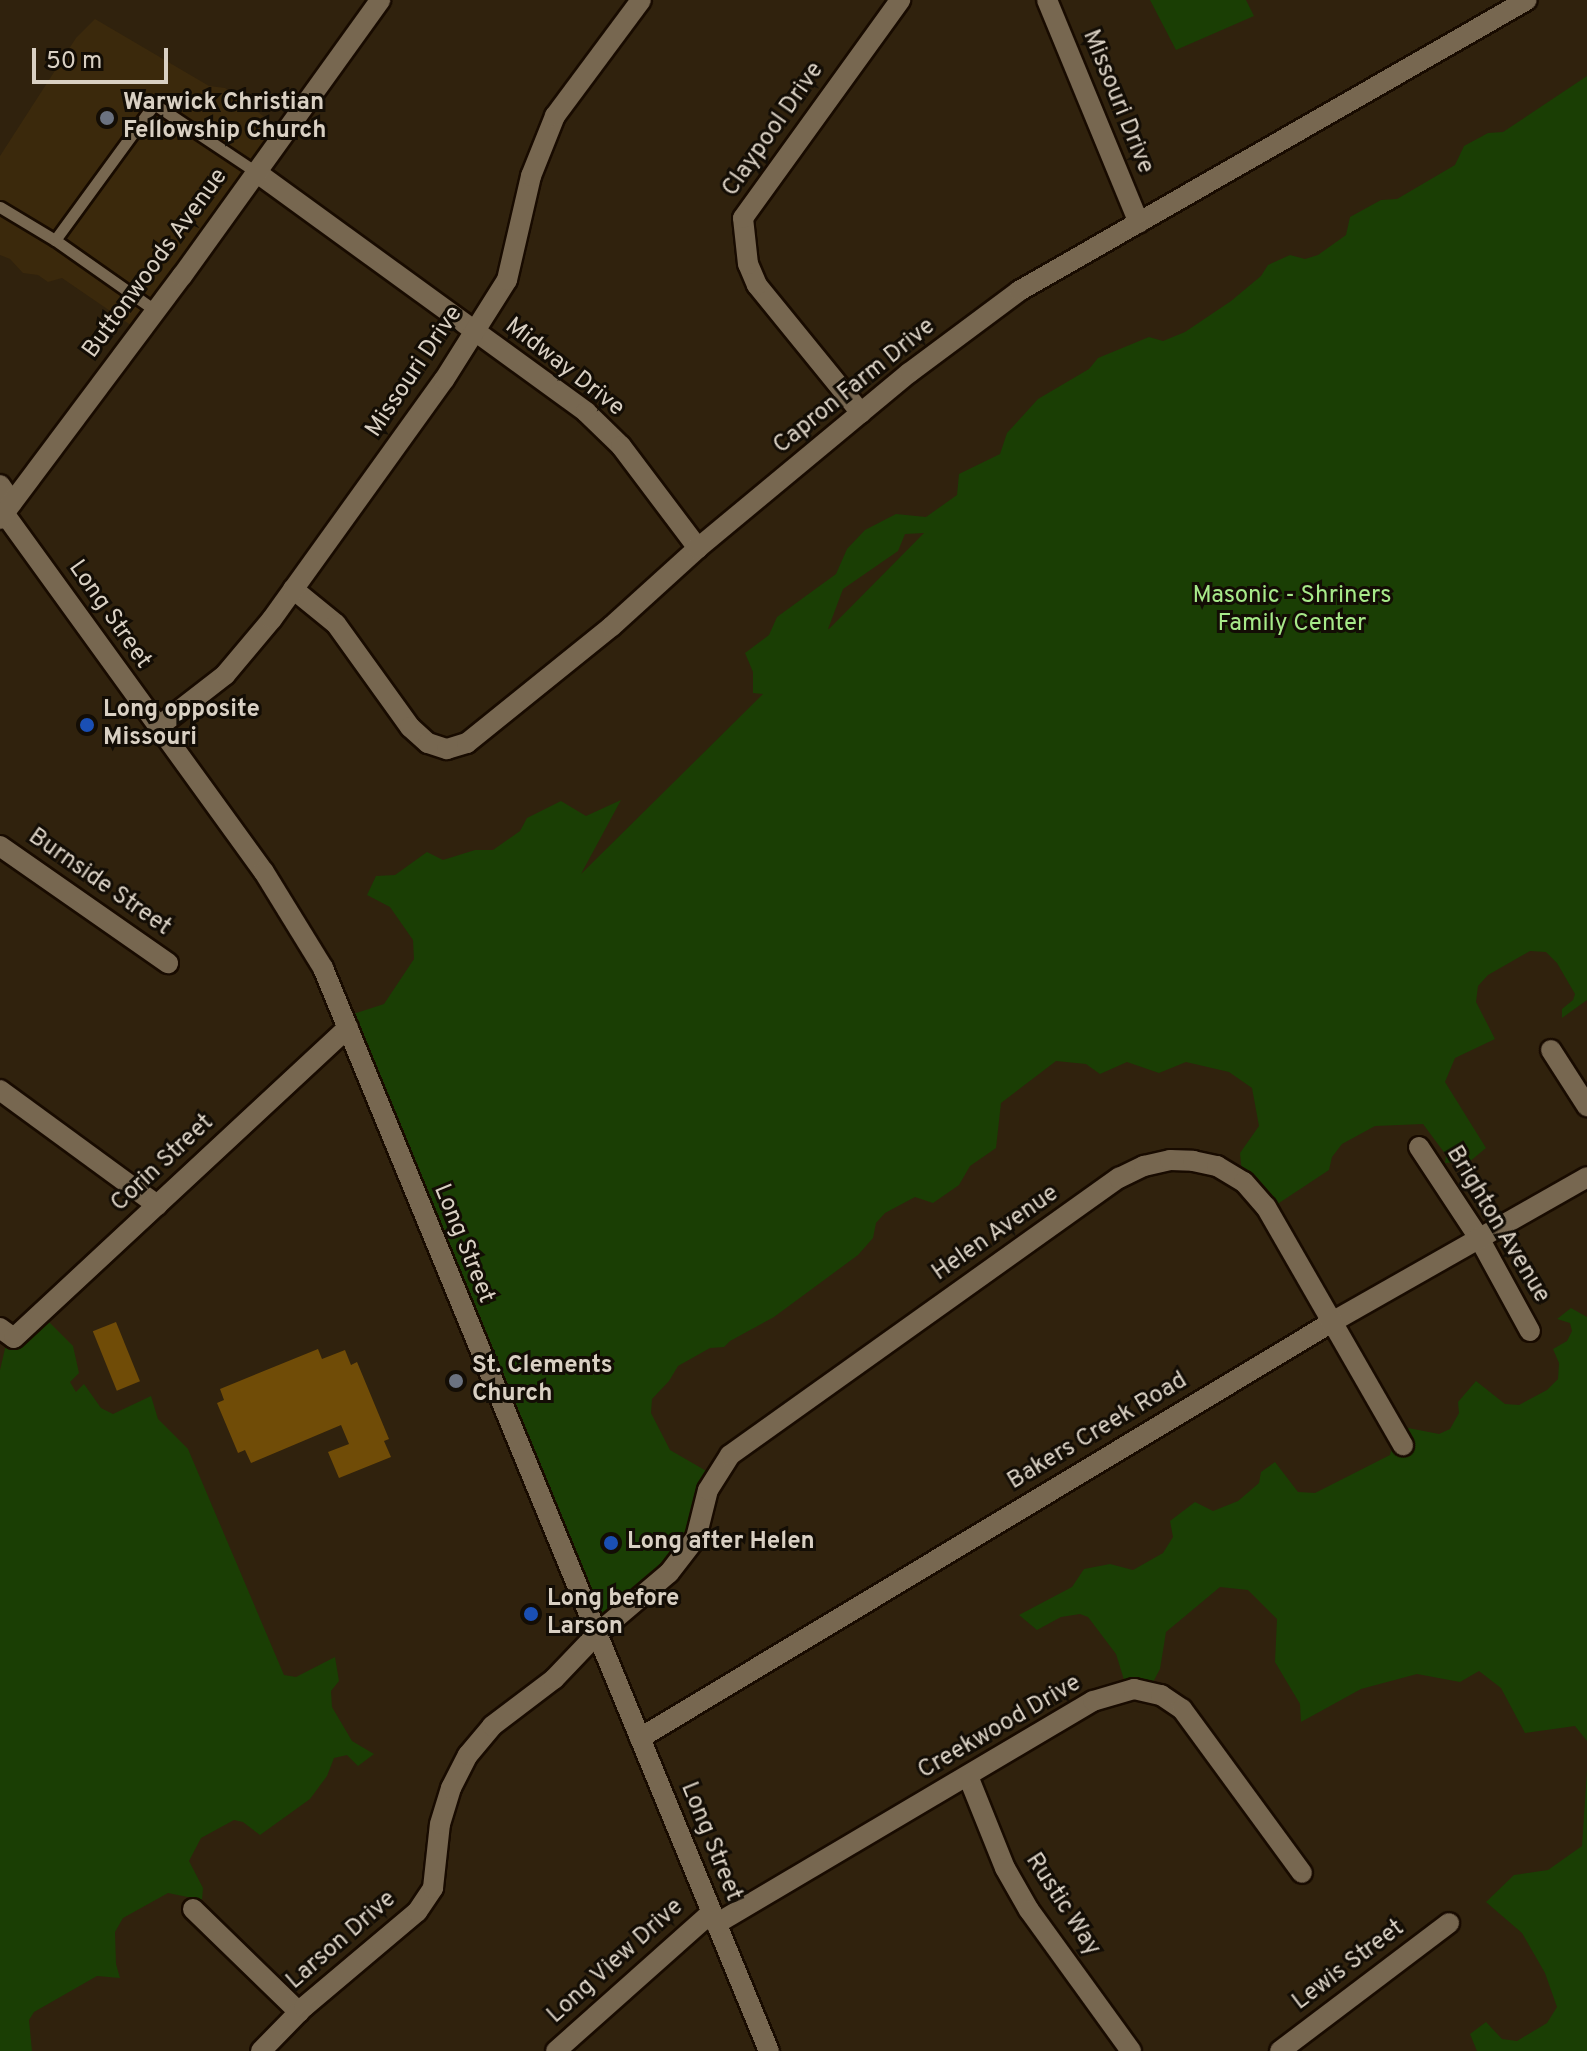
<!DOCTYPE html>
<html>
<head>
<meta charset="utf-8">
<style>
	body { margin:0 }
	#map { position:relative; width:1587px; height:2051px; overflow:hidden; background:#30220d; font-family:Overpass,sans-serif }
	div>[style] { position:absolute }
	.built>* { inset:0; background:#3b290c }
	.green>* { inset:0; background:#1a3e04 }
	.building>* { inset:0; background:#704c07; transform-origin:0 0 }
	.roads { filter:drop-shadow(2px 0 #180b00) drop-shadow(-2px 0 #180b00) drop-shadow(0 2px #180b00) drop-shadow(0 -2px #180b00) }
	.service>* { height:11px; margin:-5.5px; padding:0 5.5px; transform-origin:5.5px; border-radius:5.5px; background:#776750 }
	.minor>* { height:20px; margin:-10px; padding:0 10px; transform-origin:10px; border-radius:10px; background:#776750 }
	.tertiary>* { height:20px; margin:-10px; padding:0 10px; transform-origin:10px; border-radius:10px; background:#776750 }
	.dots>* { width:22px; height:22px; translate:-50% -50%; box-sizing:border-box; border:4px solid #130d05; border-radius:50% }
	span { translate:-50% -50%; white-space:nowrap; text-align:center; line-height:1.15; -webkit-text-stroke:6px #130d05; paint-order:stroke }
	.street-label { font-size:24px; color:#d9d0c3 }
	.poi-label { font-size:24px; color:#d9d0c3; font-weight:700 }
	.left { translate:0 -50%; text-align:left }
	.park-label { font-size:24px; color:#a7e989 }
	.scale { position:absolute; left:32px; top:48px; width:136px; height:36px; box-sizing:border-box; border:4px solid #d9d0c3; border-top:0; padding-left:10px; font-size:24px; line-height:28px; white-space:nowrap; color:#d9d0c3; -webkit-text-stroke:6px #130d05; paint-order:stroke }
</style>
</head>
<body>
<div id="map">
	<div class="built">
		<div style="clip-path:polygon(95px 19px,209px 86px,225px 88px,281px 129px,135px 328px,62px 278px,48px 282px,38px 275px,23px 273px,10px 259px,0 255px,0 156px,76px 38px)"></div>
	</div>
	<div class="green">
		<div style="clip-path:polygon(1150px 0,1246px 0,1254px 16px,1176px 50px)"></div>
		<div style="clip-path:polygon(evenodd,1587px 76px,1587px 1000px,1562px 1018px,1562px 1009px,1573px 1000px,1575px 994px,1557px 963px,1546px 952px,1530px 951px,1488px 975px,1478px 986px,1476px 1002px,1495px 1039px,1455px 1058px,1445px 1082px,1486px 1148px,1469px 1162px,1445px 1163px,1446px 1155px,1423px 1124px,1375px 1126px,1342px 1144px,1332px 1157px,1329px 1170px,1276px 1205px,1242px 1174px,1240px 1153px,1259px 1126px,1252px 1088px,1229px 1072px,1186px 1062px,1159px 1073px,1127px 1062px,1100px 1074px,1086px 1064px,1056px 1061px,1001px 1103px,996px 1148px,970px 1166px,959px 1185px,933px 1203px,915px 1197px,885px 1213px,876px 1223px,873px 1238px,858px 1255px,774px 1317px,730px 1341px,724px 1347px,710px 1348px,678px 1366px,669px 1381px,652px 1399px,651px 1413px,670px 1450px,715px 1476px,708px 1523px,598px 1631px,344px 1017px,384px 1004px,414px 959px,413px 940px,390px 907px,367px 895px,376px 876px,395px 875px,427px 852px,443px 860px,475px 850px,493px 850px,520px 831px,527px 818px,561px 801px,586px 816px,621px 800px,581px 874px,763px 694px,753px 693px,753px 672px,745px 653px,769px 635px,777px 617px,836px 574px,847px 549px,865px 530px,896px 514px,926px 517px,957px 495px,959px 474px,1000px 454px,1007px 433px,1038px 399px,1089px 369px,1098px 358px,1149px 337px,1163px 341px,1185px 332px,1231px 301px,1261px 276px,1268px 265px,1290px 255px,1305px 259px,1318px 255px,1346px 235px,1350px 217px,1381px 200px,1397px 199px,1455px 165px,1464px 146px,1488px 133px,1503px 132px,1587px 76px,924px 533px,829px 629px,828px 629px,843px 589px,898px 551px,905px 534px,924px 533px)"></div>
		<div style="clip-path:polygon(1571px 1308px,1587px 1317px,1587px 1741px,1575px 1726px,1525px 1733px,1501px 1688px,1479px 1671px,1460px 1682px,1417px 1674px,1361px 1689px,1301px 1722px,1300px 1704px,1275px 1662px,1277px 1619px,1248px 1590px,1220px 1587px,1166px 1632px,1160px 1669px,1152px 1684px,1125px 1683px,1116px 1654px,1088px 1617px,1080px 1614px,1061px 1617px,1037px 1630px,1019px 1615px,1072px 1587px,1084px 1569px,1110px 1564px,1133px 1570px,1163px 1553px,1173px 1537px,1170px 1521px,1195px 1502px,1213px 1511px,1238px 1501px,1259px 1483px,1261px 1472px,1275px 1462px,1298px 1492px,1315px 1493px,1390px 1455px,1398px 1426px,1439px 1434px,1450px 1429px,1459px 1413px,1458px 1402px,1476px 1381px,1505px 1404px,1519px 1405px,1547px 1390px,1558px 1379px,1559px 1363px,1553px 1349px,1567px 1341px,1572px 1331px,1570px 1323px,1557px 1319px)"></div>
		<div style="clip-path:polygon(42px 1315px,73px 1346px,79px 1373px,70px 1382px,76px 1392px,84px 1384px,101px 1408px,113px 1414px,151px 1396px,158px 1419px,188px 1449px,284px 1675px,296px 1677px,335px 1657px,339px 1681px,331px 1691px,332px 1707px,352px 1741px,374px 1754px,358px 1766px,347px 1755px,334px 1758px,327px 1776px,310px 1799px,260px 1835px,243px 1822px,234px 1820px,201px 1838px,189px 1861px,203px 1888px,202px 1900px,168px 1893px,123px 1918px,115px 1932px,116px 1964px,120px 1978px,97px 1976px,34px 2012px,29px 2020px,32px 2051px,0 2051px,0 1370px,7px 1340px)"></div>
		<div style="clip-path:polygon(1587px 1771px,1587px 2051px,1477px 2051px,1470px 2034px,1486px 2022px,1502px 2039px,1517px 2041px,1547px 2023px,1557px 2007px,1545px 1973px,1522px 1933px,1486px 1902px,1514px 1875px,1548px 1870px,1582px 1846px)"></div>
	</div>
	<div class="building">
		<div style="left:116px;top:1322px;width:64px;height:25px;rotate:68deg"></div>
		<div style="clip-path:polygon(318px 1349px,322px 1359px,345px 1350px,351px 1365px,357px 1362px,389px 1439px,384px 1441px,391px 1457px,339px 1478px,328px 1452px,349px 1444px,341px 1425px,251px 1463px,245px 1450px,238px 1453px,217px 1403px,224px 1400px,220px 1389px)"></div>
	</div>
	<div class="roads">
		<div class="service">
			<div style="left:0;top:207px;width:64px;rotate:31deg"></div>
			<div style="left:156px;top:311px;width:123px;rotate:-144.9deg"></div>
			<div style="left:55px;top:240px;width:168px;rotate:-53.9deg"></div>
			<div style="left:154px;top:104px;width:123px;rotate:33.7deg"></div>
		</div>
		<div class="minor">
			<div style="left:1047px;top:0;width:241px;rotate:67.6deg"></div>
			<div style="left:256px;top:172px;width:408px;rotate:36deg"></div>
			<div style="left:586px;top:412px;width:49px;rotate:44.2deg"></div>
			<div style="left:621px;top:446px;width:128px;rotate:53deg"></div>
			<div style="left:861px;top:413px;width:165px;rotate:-129.1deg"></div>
			<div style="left:757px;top:285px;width:23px;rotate:-113deg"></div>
			<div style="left:748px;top:264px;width:46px;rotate:-96.2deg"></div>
			<div style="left:743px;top:218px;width:269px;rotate:-54.2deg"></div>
			<div style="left:0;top:485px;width:21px;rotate:55deg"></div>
			<div style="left:293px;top:589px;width:55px;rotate:39.1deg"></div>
			<div style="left:336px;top:624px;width:127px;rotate:54.3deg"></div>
			<div style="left:410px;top:727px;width:24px;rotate:42deg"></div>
			<div style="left:428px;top:743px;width:20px;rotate:18deg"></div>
			<div style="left:447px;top:749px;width:21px;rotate:-17deg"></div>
			<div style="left:467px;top:743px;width:186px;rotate:-38.9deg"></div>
			<div style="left:612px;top:626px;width:116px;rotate:-42.2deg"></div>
			<div style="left:698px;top:548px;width:274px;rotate:-39.7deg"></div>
			<div style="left:909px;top:373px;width:137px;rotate:-36.7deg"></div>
			<div style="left:1019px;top:291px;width:585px;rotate:-29.81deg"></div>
			<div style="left:158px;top:727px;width:85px;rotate:-37.8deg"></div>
			<div style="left:225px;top:675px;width:73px;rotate:-50deg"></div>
			<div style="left:272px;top:619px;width:294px;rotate:-54.3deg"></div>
			<div style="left:444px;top:380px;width:118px;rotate:-57.8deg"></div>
			<div style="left:507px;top:280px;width:107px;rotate:-77deg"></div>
			<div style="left:531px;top:176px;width:65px;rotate:-68.2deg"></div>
			<div style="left:555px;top:116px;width:144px;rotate:-53.4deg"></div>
			<div style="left:0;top:846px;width:205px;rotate:34.9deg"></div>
			<div style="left:1551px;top:1050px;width:67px;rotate:57.3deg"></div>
			<div style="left:0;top:1090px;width:195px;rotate:36.2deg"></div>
			<div style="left:1419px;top:1147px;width:109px;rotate:56.6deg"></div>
			<div style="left:1479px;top:1238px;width:106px;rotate:61.3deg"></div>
			<div style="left:0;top:1328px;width:17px;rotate:36deg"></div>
			<div style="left:14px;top:1338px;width:456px;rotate:-42.9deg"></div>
			<div style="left:640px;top:1738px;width:807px;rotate:-31.01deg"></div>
			<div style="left:1332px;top:1322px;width:293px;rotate:-29.6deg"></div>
			<div style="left:968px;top:1776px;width:99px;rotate:68.1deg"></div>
			<div style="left:1005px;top:1868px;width:48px;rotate:60.3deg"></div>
			<div style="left:1029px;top:1910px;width:174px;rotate:54.1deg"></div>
			<div style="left:193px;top:1909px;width:148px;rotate:44.2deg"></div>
			<div style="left:716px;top:1924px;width:438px;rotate:-30.6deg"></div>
			<div style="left:1093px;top:1701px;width:43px;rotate:-16.3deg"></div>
			<div style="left:1134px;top:1689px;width:28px;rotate:13deg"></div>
			<div style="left:1161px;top:1695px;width:25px;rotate:34deg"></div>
			<div style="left:1182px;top:1709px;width:203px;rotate:53.8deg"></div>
			<div style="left:261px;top:2051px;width:62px;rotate:-45.7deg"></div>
			<div style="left:304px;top:2007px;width:148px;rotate:-40.1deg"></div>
			<div style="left:417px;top:1912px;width:29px;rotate:-56deg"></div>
			<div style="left:433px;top:1888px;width:64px;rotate:-83.8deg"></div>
			<div style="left:440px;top:1824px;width:38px;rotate:-73deg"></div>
			<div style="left:451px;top:1788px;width:37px;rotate:-63deg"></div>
			<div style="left:468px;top:1755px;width:38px;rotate:-50deg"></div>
			<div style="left:492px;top:1726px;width:78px;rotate:-37.2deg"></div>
			<div style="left:554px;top:1679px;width:62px;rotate:-46.3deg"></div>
			<div style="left:597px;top:1634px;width:94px;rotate:-40.3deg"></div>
			<div style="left:669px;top:1573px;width:44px;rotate:-52.4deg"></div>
			<div style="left:696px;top:1538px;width:49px;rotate:-76deg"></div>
			<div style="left:708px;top:1490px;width:41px;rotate:-57.8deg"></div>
			<div style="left:730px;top:1455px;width:478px;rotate:-35.5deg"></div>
			<div style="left:1119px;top:1178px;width:28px;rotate:-26deg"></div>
			<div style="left:1144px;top:1166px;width:27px;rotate:-13deg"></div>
			<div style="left:1170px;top:1160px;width:23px;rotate:2deg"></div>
			<div style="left:1193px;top:1161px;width:25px;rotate:12deg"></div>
			<div style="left:1217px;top:1166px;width:31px;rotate:31deg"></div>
			<div style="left:1244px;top:1182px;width:33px;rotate:49deg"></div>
			<div style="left:1266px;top:1207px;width:275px;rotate:60.1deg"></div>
			<div style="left:556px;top:2051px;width:208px;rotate:-41.7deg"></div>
			<div style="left:1280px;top:2051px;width:212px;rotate:-37.1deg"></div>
		</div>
		<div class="tertiary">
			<div style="left:4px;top:513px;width:443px;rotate:54.1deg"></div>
			<div style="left:264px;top:872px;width:113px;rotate:58.4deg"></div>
			<div style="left:323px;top:968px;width:1171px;rotate:67.62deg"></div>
			<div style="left:0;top:519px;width:304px;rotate:-53.2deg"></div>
			<div style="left:182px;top:276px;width:340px;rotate:-54.3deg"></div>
		</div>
	</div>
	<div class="dots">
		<div style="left:107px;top:118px;background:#6b7280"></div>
		<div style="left:87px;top:725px;background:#1a4fb4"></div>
		<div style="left:456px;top:1381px;background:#6b7280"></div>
		<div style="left:611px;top:1543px;background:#1a4fb4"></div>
		<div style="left:531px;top:1614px;background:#1a4fb4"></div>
	</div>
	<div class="street-label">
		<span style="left:1117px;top:102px;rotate:68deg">Missouri Drive</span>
		<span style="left:774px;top:130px;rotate:-55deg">Claypool Drive</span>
		<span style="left:156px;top:264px;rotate:-54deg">Buttonwoods Avenue</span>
		<span style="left:564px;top:368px;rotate:38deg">Midway Drive</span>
		<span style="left:415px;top:372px;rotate:-56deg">Missouri Drive</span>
		<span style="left:855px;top:387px;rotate:-39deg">Capron Farm Drive</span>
		<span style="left:109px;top:615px;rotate:55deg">Long Street</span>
		<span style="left:99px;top:883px;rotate:35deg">Burnside Street</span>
		<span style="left:163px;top:1164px;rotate:-43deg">Corin Street</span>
		<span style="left:1497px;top:1225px;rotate:59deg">Brighton Avenue</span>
		<span style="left:996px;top:1234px;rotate:-35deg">Helen Avenue</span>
		<span style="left:463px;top:1244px;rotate:68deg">Long Street</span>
		<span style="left:1098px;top:1432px;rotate:-31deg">Bakers Creek Road</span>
		<span style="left:1000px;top:1728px;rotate:-30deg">Creekwood Drive</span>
		<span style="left:710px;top:1842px;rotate:68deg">Long Street</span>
		<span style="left:1062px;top:1905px;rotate:57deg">Rustic Way</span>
		<span style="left:342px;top:1941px;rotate:-41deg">Larson Drive</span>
		<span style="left:616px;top:1962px;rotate:-42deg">Long View Drive</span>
		<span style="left:1349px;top:1966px;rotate:-37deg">Lewis Street</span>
	</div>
	<div class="poi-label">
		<span class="left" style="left:123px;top:118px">Warwick Christian<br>Fellowship Church</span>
		<span class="left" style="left:103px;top:725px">Long opposite<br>Missouri</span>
		<span class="left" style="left:472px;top:1381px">St. Clements<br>Church</span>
		<span class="left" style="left:627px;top:1543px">Long after Helen</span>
		<span class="left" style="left:547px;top:1614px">Long before<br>Larson</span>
	</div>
	<div class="park-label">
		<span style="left:1292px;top:611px">Masonic - Shriners<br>Family Center</span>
	</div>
	<div class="scale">50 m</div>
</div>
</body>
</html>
